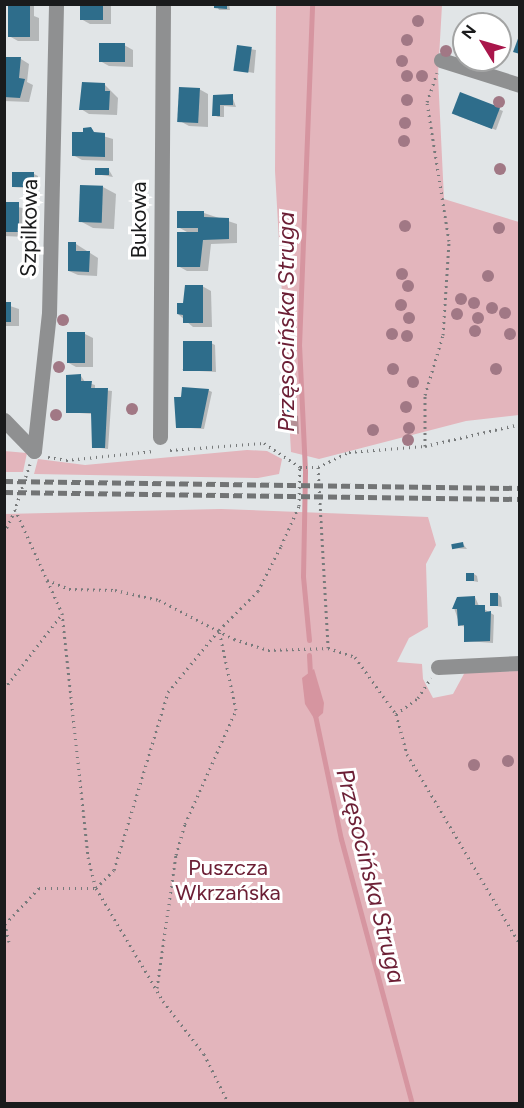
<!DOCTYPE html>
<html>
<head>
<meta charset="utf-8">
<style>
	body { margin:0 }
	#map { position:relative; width:524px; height:1108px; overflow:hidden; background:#e1e5e7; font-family:Figtree,sans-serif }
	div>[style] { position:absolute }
	.green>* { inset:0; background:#e3b5bc }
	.water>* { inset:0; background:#d695a0 }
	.shadow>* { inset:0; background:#0003 }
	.stream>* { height:5px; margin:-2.5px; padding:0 2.5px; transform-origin:2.5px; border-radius:2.5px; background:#d695a0 }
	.building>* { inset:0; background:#2e6d8b; transform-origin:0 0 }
	.path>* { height:3px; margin-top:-1.5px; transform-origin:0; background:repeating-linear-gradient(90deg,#777a7b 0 1.5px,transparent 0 6px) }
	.minor>* { height:15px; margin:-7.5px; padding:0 7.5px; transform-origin:7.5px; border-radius:7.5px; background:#8f9091 }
	.rail>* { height:4.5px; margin-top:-2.25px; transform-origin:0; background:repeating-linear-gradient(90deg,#727475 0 9px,transparent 0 13.5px) }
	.trees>* { width:12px; height:12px; margin:-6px; border-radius:50%; background:#a17885 }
	span { translate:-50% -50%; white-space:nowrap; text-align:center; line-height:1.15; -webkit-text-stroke:6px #fff; paint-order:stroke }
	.street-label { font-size:22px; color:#1a1b1c }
	.park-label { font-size:22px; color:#6c1f35 }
	.water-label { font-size:24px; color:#6c1f35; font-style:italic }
	.frame { position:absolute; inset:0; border:6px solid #1a1b1c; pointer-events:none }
	.north { position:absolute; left:452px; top:12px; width:60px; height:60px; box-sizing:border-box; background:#fff; border:2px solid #a3a4a4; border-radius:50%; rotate:307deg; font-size:16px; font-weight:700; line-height:24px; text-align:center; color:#1a1b1c }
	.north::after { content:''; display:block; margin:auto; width:21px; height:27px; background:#a9164b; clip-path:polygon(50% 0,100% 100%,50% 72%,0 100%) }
</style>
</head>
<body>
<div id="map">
	<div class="green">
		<div style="clip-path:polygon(276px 5px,442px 5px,438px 75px,444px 199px,519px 222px,519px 415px,466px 421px,319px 459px,291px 452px,275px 171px)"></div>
		<div style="clip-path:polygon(247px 450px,267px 451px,282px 459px,279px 474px,258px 478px,34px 474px,38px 459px,85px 465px)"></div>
		<div style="clip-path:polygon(4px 451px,27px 453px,23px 472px,5px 472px)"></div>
		<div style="clip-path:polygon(221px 509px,428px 517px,436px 545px,426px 564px,428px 627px,409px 638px,397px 662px,422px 664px,423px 679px,433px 698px,453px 694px,465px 672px,519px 671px,519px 1103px,5px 1103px,4px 514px)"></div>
	</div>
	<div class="water">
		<div style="clip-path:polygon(314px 669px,324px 703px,323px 713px,315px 720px,305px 704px,302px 678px)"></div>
	</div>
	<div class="shadow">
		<div style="clip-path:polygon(9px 4px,34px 5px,34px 16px,39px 18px,39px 41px,18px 41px,9px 36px)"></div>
		<div style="clip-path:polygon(82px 4px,111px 4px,111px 24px,90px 24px,81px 19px)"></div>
		<div style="clip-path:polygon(216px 4px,229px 4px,230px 10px,219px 10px)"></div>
		<div style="clip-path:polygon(491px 17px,495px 19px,493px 24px,469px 24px)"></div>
		<div style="clip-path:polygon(124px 45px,133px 50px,133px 67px,109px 66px,100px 61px)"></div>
		<div style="clip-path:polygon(238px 47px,256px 50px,254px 73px,237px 70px)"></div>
		<div style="clip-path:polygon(5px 58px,21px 59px,29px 64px,27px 82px,33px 85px,29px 102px,4px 101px)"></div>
		<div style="clip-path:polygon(104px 84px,118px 98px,117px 115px,89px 114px,81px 109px)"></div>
		<div style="clip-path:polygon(199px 89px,208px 94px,208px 127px,189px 126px,180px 121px)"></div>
		<div style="clip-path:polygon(461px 94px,503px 111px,496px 130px,458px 116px)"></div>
		<div style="clip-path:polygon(214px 96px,232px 96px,236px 107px,224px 106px,224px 117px,218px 117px,214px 115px)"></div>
		<div style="clip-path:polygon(96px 134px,113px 139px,113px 161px,82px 160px,73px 155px)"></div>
		<div style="clip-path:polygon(109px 170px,113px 177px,96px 174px)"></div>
		<div style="clip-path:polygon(34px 174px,38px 176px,37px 189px,13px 187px)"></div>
		<div style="clip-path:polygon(103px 187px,116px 194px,114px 229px,93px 228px,80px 221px)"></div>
		<div style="clip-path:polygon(4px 204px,27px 209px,26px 237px,4px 236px)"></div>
		<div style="clip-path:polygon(204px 213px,237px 224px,237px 243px,211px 244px,208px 271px,187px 271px,178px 266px,178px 233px,187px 232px,178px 227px)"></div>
		<div style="clip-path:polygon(76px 244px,98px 258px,97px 276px,78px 275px,69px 271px)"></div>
		<div style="clip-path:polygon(202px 286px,211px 291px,212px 327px,193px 327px,178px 314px)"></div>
		<div style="clip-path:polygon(4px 304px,19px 309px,19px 326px,4px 326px)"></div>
		<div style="clip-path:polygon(85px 334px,93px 338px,93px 367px,76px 367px,67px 362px)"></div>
		<div style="clip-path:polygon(211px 343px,215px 345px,216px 372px,182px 370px)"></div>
		<div style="clip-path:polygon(68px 376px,81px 376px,85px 382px,95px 385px,95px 389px,112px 391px,108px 449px,93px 447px,92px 414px,67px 412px)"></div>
		<div style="clip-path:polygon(208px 390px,212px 392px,204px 429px,177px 427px,176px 398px)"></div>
		<div style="clip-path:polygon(290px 411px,298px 416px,299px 434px,281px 428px)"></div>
		<div style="clip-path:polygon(463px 544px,467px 549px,453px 548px)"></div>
		<div style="clip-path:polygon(474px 574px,477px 576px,478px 582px,468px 580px)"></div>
		<div style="clip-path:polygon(498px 594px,501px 597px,502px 607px,492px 605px)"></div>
		<div style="clip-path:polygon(475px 597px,479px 606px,494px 615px,493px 643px,466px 641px,465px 627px,460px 625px,454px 608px)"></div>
	</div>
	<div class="stream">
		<div style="left:309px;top:640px;width:64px;rotate:-95.4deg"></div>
		<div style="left:303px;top:576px;width:105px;rotate:-88.9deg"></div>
		<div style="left:305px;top:471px;width:125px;rotate:-92.7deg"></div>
		<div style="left:299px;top:346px;width:342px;rotate:-87.8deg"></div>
		<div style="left:309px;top:655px;width:21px;rotate:87deg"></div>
		<div style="left:315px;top:715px;width:127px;rotate:78.2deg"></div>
		<div style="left:341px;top:839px;width:274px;rotate:75deg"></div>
	</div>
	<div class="building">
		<div style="left:8px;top:4px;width:22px;height:33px"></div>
		<div style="left:80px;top:4px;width:23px;height:16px"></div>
		<div style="clip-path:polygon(214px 4px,227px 4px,227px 9px,214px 8px)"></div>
		<div style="clip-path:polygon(482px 12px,492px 16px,488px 24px,467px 24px,470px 15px,479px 19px)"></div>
		<div style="clip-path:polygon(519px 36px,520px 36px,520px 54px,513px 52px)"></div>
		<div style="left:99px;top:43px;width:26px;height:19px"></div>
		<div style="left:237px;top:45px;width:15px;height:26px;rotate:8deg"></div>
		<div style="clip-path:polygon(4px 57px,21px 57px,19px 78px,25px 79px,20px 98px,4px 97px)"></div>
		<div style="clip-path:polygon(82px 82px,105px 83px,105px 91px,110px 91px,109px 110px,79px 110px)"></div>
		<div style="left:179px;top:87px;width:21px;height:35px;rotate:3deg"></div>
		<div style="left:460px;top:92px;width:43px;height:23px;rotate:21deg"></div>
		<div style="clip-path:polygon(233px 94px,233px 105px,220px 105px,220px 116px,212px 116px,213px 95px)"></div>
		<div style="clip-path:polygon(91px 127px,94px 132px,105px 133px,105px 157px,72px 156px,72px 132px,83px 132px,83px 128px)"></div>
		<div style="left:95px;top:168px;width:14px;height:7px"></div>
		<div style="left:12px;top:172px;width:22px;height:15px"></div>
		<div style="left:80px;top:185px;width:23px;height:37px;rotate:2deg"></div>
		<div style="left:4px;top:202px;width:15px;height:30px"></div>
		<div style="clip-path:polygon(177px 211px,204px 211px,204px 217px,229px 218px,229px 239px,203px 240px,200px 267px,177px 267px,177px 232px,198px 232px,198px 228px,177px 228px)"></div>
		<div style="clip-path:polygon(68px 242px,76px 242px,76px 251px,90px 251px,89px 272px,68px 271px)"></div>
		<div style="clip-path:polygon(185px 285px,203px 285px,203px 323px,183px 323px,183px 315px,177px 314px,177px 303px,183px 303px)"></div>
		<div style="left:4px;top:302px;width:7px;height:20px"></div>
		<div style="left:67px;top:332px;width:18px;height:31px"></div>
		<div style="left:183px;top:341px;width:29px;height:30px"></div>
		<div style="clip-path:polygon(81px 374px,81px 381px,92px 381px,91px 388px,108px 388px,105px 448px,92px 448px,91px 413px,66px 413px,66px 375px)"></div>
		<div style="clip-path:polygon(182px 387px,209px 389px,201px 428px,176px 428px,174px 397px,181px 397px)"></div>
		<div style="left:280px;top:409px;width:10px;height:20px;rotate:6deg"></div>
		<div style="left:463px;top:542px;width:5px;height:12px;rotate:79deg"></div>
		<div style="left:466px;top:573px;width:8px;height:8px"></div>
		<div style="left:490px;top:593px;width:8px;height:13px"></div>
		<div style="clip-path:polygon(475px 596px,475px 605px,485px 605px,485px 612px,491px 611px,490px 641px,464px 642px,464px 625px,458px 626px,457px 609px,452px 609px,457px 597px)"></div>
	</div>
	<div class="path">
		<div style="left:425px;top:446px;width:51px;rotate:-90deg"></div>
		<div style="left:425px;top:395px;width:63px;rotate:-73.3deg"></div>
		<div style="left:443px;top:335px;width:94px;rotate:-86.3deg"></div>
		<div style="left:449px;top:241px;width:141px;rotate:-99deg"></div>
		<div style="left:427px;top:102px;width:31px;rotate:-71deg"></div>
		<div style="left:170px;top:450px;width:94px;rotate:-4.3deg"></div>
		<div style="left:264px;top:443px;width:43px;rotate:33.7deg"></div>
		<div style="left:300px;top:467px;width:18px"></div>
		<div style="left:318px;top:467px;width:34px;rotate:-26deg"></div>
		<div style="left:349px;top:452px;width:76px;rotate:-4.5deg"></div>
		<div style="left:425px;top:446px;width:98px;rotate:-13deg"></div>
		<div style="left:48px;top:457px;width:18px;rotate:9deg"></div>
		<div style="left:66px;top:460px;width:89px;rotate:-5.8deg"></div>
		<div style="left:30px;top:464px;width:47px;rotate:108.4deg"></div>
		<div style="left:15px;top:509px;width:114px;rotate:65.7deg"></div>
		<div style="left:62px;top:613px;width:245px;rotate:83.9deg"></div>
		<div style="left:88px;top:857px;width:32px;rotate:76deg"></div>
		<div style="left:96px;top:888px;width:131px;rotate:59.3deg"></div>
		<div style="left:163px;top:1001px;width:67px;rotate:52.3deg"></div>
		<div style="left:204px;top:1054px;width:56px;rotate:63.4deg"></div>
		<div style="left:318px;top:467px;width:181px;rotate:86.8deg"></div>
		<div style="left:328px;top:648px;width:28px;rotate:18deg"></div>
		<div style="left:355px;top:657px;width:70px;rotate:54.3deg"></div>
		<div style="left:396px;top:714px;width:41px;rotate:74.6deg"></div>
		<div style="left:407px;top:754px;width:221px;rotate:59.3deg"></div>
		<div style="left:4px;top:533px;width:25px;rotate:-64deg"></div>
		<div style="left:47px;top:580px;width:24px;rotate:22deg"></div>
		<div style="left:69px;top:589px;width:46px;rotate:1.2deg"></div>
		<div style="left:115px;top:590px;width:45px;rotate:12.8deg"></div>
		<div style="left:159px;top:600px;width:85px;rotate:27.5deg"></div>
		<div style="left:234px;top:639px;width:36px;rotate:18deg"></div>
		<div style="left:268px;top:650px;width:60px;rotate:-1.9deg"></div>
		<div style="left:4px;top:689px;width:95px;rotate:-52.3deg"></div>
		<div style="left:396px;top:714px;width:27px;rotate:-36deg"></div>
		<div style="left:418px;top:698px;width:24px;rotate:-57deg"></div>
		<div style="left:4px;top:944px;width:5px;rotate:-22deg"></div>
		<div style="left:9px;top:942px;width:18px;rotate:-103deg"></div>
		<div style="left:5px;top:924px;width:50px;rotate:-46.6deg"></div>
		<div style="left:39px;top:888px;width:57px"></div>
		<div style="left:96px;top:888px;width:25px;rotate:-45deg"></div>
		<div style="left:114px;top:870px;width:186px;rotate:-73.1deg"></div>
		<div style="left:168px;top:692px;width:80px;rotate:-50.6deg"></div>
		<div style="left:157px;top:988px;width:134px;rotate:-81.9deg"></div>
		<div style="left:176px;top:855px;width:32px;rotate:-74deg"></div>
		<div style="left:185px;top:824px;width:125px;rotate:-65.9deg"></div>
		<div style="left:236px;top:710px;width:82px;rotate:-102deg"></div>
		<div style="left:219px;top:630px;width:55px;rotate:-45deg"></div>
		<div style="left:258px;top:591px;width:51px;rotate:-62.9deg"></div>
		<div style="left:281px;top:546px;width:44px;rotate:-65.8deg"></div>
		<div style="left:299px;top:506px;width:39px;rotate:-89deg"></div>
	</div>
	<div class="minor">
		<div style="left:441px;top:60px;width:83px;rotate:17.6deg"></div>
		<div style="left:4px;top:420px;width:43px;rotate:45.9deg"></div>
		<div style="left:160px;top:437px;width:433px;rotate:-89.6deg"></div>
		<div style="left:34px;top:451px;width:138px;rotate:-83.8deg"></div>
		<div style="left:49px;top:314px;width:310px;rotate:-88.7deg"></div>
		<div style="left:438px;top:667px;width:82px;rotate:-2.8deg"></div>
	</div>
	<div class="rail">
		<div style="left:4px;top:481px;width:516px;rotate:0.78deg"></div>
		<div style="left:4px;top:492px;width:516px;rotate:0.78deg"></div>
	</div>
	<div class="trees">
		<div style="left:418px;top:21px"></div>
		<div style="left:407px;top:40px"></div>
		<div style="left:446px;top:51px"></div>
		<div style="left:402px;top:61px"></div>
		<div style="left:407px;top:76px"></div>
		<div style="left:422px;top:76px"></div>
		<div style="left:407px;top:100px"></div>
		<div style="left:499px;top:102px"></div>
		<div style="left:405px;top:123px"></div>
		<div style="left:404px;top:141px"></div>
		<div style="left:500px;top:169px"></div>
		<div style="left:405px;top:226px"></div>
		<div style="left:499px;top:228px"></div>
		<div style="left:402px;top:274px"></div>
		<div style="left:488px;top:276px"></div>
		<div style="left:408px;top:286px"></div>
		<div style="left:461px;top:299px"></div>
		<div style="left:474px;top:303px"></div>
		<div style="left:401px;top:305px"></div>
		<div style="left:492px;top:308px"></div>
		<div style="left:505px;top:313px"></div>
		<div style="left:457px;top:314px"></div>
		<div style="left:409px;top:318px"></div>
		<div style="left:478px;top:318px"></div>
		<div style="left:63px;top:320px"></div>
		<div style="left:475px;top:331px"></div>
		<div style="left:392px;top:334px"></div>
		<div style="left:510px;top:334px"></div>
		<div style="left:407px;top:336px"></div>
		<div style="left:59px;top:367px"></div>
		<div style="left:393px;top:369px"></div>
		<div style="left:496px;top:369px"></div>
		<div style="left:413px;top:382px"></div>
		<div style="left:406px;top:407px"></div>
		<div style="left:132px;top:409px"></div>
		<div style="left:56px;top:415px"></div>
		<div style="left:409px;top:428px"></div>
		<div style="left:373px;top:430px"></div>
		<div style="left:408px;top:440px"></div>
		<div style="left:508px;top:761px"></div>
		<div style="left:474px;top:765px"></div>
	</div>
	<div class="street-label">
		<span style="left:139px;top:220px;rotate:-90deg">Bukowa</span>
		<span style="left:29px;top:228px;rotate:-89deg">Szpilkowa</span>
	</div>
	<div class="park-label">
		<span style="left:228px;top:880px">Puszcza<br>Wkrzańska</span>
	</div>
	<div class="water-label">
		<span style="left:286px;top:322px;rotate:-90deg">Przęsocińska Struga</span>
		<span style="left:371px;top:876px;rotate:76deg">Przęsocińska Struga</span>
	</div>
	<div class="frame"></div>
	<div class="north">N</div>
</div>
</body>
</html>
